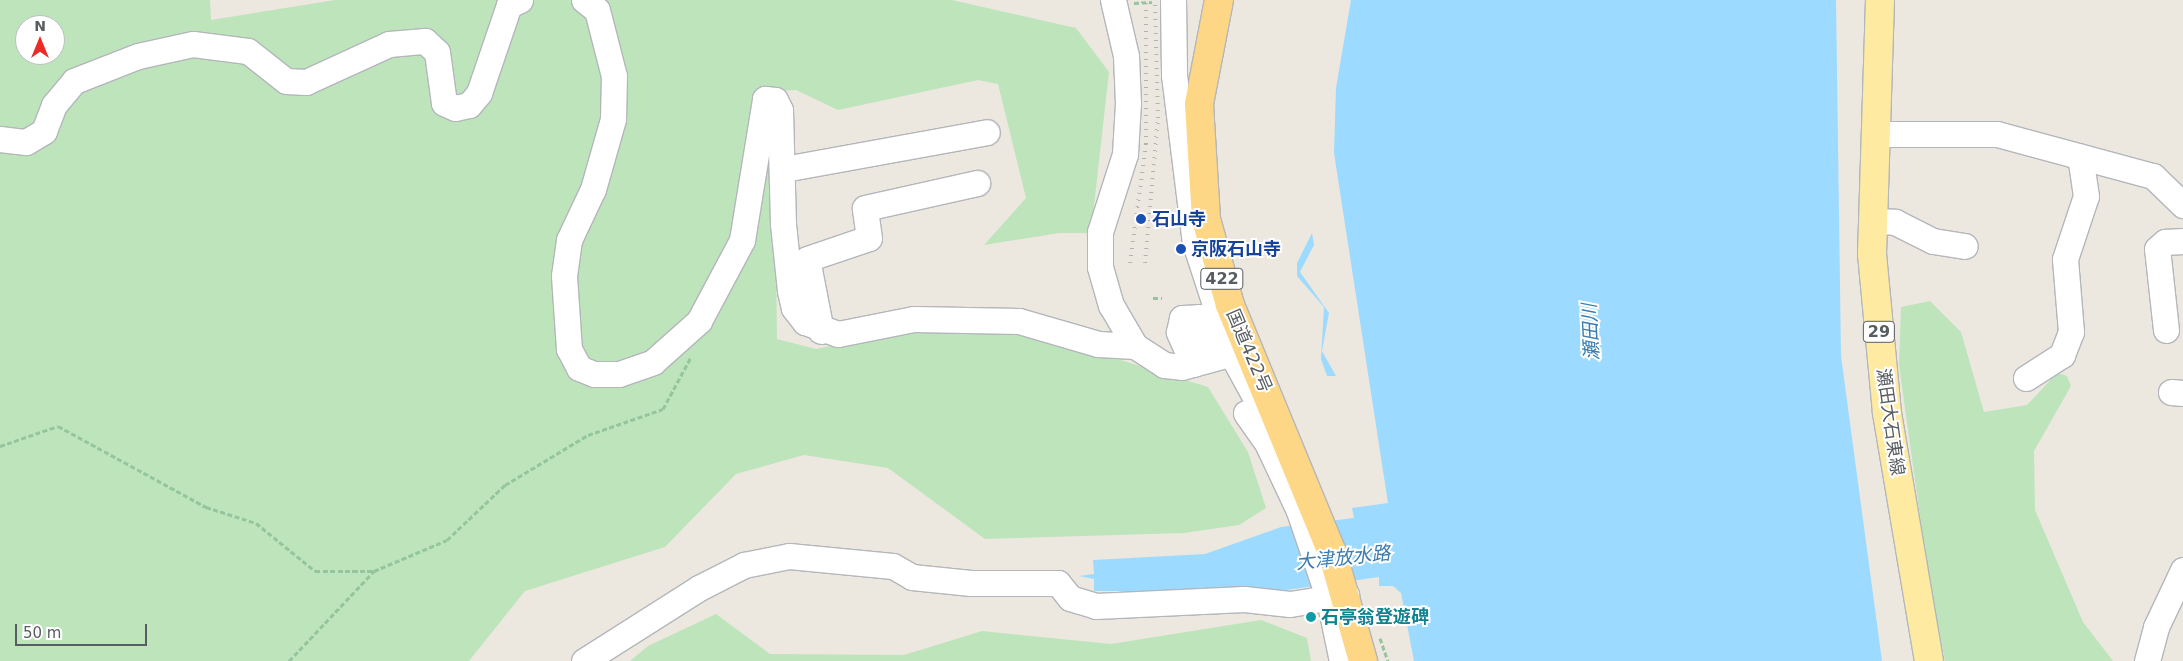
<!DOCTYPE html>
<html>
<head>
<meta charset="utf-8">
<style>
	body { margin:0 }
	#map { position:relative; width:2183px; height:661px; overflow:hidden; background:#ece8df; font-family:"DejaVu Sans","Noto Sans JP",sans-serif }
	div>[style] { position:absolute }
	.green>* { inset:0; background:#bee4bb }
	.water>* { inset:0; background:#9cdaff }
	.path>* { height:3px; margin-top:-1.5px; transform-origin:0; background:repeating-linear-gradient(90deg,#94c59f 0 5px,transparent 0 7.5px) }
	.roads { filter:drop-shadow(1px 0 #b3b6bb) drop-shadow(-1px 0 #b3b6bb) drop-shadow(0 1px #b3b6bb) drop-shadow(0 -1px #b3b6bb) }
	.minor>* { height:25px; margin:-12.5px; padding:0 12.5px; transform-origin:12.5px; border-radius:12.5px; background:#fff }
	.major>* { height:28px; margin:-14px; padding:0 14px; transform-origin:14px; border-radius:14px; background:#ffeaa1 }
	.highway>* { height:28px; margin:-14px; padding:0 14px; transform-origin:14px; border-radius:14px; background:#fdd785 }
	.rail>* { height:4px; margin-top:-2px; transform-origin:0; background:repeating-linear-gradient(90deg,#b1b2b2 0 1px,transparent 0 7px) }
	.dots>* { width:14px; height:14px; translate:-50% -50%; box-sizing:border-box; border:2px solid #fff; border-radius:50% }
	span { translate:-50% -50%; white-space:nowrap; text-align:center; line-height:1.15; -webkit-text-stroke:4px #fff; paint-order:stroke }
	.shield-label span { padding:1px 4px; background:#fff; border:1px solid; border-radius:4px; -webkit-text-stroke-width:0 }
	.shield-label { font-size:16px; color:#585d61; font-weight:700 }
	.transit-label { font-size:18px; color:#164399; font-weight:700 }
	.left { translate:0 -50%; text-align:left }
	.street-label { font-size:18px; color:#585d61 }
	.culture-label { font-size:18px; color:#0d838f; font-weight:700 }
	.water-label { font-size:19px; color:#3a7bb0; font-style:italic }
	.north { position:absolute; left:15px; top:15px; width:50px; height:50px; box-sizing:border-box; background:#fff; border:1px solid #bcbec0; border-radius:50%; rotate:0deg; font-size:14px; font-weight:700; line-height:20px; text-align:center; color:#585d61 }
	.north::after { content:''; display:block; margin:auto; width:18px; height:22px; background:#ea2b28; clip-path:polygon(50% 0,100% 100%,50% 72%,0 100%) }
	.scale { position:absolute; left:15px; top:624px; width:132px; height:22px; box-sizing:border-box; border:2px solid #585d61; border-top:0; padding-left:6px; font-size:15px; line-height:18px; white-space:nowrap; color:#585d61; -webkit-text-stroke:4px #fff; paint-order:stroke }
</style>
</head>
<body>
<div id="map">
	<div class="green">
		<div style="clip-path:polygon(evenodd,0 0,210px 0,211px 20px,335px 0,952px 0,1076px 28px,1109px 72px,1091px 233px,1059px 233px,984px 245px,1026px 198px,998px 84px,978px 80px,838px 110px,796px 90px,774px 91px,777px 339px,816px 349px,900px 332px,1020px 329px,1208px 387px,1248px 452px,1266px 508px,1239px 525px,1184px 533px,985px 539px,888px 468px,804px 455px,736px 474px,665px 547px,525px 591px,469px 661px,0 661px,0 0,25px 25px,55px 25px,55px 55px,25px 55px,25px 25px)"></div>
		<div style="clip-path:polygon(1930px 301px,1961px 332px,1984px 412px,2027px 405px,2057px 373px,2067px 376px,2071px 386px,2034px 451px,2035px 510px,2083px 622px,2113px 661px,1945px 661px,1929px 581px,1899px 365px,1901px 307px)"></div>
		<div style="clip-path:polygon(716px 614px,770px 654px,904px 655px,982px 631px,1111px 644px,1261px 620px,1307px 638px,1311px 661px,630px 661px,648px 646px)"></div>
	</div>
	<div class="water">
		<div style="clip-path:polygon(1351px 0,1836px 0,1841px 356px,1882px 661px,1414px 661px,1401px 593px,1393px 586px,1379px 586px,1379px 577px,1279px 591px,1094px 591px,1094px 579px,1079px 576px,1094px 574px,1093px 560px,1205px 554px,1281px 527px,1354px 518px,1352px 508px,1388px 503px,1334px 153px,1336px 88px)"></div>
		<div style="clip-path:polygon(1312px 233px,1314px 245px,1300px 272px,1329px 313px,1322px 351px,1336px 376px,1327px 376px,1321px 359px,1324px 307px,1297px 276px,1297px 263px)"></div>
	</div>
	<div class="path">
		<div style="left:1134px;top:3px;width:18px;rotate:-3deg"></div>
		<div style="left:1153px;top:298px;width:9px"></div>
		<div style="left:0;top:446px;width:61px;rotate:-19deg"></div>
		<div style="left:58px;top:426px;width:169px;rotate:28.7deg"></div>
		<div style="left:206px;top:507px;width:52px;rotate:17.7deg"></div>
		<div style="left:256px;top:523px;width:76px;rotate:39.1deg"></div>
		<div style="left:315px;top:571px;width:59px"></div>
		<div style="left:1380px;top:638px;width:24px;rotate:71deg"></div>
		<div style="left:289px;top:661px;width:124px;rotate:-46.6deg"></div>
		<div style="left:374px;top:571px;width:79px;rotate:-23deg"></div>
		<div style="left:447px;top:540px;width:80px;rotate:-43.5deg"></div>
		<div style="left:505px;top:485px;width:97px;rotate:-31.1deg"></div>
		<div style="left:588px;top:435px;width:79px;rotate:-19.1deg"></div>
		<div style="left:663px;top:409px;width:59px;rotate:-61.7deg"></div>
	</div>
	<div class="roads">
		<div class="minor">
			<div style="left:584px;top:0;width:16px;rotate:38deg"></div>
			<div style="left:597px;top:10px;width:68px;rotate:75.6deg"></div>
			<div style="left:614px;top:76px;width:43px;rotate:91.3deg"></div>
			<div style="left:613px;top:119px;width:73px;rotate:105.9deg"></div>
			<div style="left:593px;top:189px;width:56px;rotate:115.2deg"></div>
			<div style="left:569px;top:240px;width:36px;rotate:98deg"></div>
			<div style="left:564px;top:276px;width:73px;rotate:86.1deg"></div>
			<div style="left:569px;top:349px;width:21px;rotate:62deg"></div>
			<div style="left:579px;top:368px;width:16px;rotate:22deg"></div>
			<div style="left:594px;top:374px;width:25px"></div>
			<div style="left:619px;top:374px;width:36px;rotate:-19deg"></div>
			<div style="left:653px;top:362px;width:62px;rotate:-41.7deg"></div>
			<div style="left:699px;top:321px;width:92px;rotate:-62deg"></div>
			<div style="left:742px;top:240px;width:143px;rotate:-80.7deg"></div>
			<div style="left:765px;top:99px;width:10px;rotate:6deg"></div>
			<div style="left:775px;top:100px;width:11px;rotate:63deg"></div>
			<div style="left:780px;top:110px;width:114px;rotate:88.5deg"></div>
			<div style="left:783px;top:224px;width:67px;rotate:84deg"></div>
			<div style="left:790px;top:291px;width:17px;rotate:77deg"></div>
			<div style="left:794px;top:308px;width:18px;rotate:52deg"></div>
			<div style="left:805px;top:322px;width:35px;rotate:20deg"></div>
			<div style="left:838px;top:334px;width:77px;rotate:-11.2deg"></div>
			<div style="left:914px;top:319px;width:105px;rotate:1.1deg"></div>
			<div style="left:1019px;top:321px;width:82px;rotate:16.2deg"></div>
			<div style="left:1098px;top:344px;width:37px;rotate:3deg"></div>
			<div style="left:1113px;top:0;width:57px;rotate:76.9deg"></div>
			<div style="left:1126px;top:56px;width:47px;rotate:87.6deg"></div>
			<div style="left:1128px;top:103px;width:51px;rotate:93.4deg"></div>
			<div style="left:1125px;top:154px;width:82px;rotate:107.8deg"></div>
			<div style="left:1100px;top:232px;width:35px;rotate:90deg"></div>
			<div style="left:1100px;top:267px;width:40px;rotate:74deg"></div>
			<div style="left:1111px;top:305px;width:48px;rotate:59.7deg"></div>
			<div style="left:1135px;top:346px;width:35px;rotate:33deg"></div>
			<div style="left:1164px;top:365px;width:18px;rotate:6deg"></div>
			<div style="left:1182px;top:367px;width:67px;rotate:-15.5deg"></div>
			<div style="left:1173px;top:0;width:75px;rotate:89.2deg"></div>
			<div style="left:1174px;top:75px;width:169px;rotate:82.9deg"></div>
			<div style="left:1195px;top:243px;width:116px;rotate:71.9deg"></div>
			<div style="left:1231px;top:353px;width:83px;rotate:61.3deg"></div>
			<div style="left:1875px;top:134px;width:122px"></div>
			<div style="left:1997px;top:134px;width:162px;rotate:15.1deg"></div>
			<div style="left:2153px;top:176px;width:42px;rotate:44deg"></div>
			<div style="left:0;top:139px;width:26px;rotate:7deg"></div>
			<div style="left:26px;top:142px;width:21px;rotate:-31deg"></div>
			<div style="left:44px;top:131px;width:28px;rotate:-69deg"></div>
			<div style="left:54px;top:105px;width:31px;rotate:-50deg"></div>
			<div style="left:74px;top:81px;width:69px;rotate:-21.3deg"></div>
			<div style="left:138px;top:56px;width:56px;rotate:-12.3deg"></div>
			<div style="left:193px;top:44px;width:55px;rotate:7.3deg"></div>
			<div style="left:248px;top:51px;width:48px;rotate:38.3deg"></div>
			<div style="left:286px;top:81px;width:20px;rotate:3deg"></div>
			<div style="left:306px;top:82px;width:91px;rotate:-24.6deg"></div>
			<div style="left:389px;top:44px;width:36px;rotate:-5deg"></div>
			<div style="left:425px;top:41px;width:16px;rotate:43deg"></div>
			<div style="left:437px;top:52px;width:51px;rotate:82.2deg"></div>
			<div style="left:444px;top:103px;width:12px;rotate:24deg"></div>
			<div style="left:455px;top:108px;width:14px;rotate:-12deg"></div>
			<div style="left:469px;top:105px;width:16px;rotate:-50deg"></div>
			<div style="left:479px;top:93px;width:93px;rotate:-71.2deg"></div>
			<div style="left:509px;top:5px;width:12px;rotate:-24deg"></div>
			<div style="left:784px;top:169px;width:206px;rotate:-10.3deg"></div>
			<div style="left:1872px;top:221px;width:23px;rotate:2deg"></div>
			<div style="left:1895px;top:222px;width:42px;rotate:26.6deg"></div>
			<div style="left:1933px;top:241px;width:32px;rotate:9deg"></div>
			<div style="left:2166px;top:330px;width:81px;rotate:-96.3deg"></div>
			<div style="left:2157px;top:249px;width:11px;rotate:-41deg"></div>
			<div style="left:2165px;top:242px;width:18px;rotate:-3deg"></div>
			<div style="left:821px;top:331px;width:73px;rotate:-101deg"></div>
			<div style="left:807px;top:259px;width:65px;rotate:-18.7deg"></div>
			<div style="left:869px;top:238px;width:30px;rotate:-98deg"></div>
			<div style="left:865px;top:208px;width:115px;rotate:-12.6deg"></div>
			<div style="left:1193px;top:364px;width:35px;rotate:-114deg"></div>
			<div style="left:1179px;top:332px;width:14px;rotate:-78deg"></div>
			<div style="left:1182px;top:318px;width:17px;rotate:-3deg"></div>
			<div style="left:1199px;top:317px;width:34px;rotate:73deg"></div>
			<div style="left:2026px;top:378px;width:43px;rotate:-32.6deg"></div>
			<div style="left:2062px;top:355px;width:25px;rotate:-69deg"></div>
			<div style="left:2071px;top:332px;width:73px;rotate:-94.7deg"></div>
			<div style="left:2065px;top:259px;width:66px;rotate:-71.6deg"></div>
			<div style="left:2086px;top:196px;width:40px;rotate:-98.5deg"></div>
			<div style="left:2171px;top:392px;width:12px;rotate:5deg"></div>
			<div style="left:1246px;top:413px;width:39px;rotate:55deg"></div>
			<div style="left:1268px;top:445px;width:73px;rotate:64.8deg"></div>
			<div style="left:1299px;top:511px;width:93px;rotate:71.2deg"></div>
			<div style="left:1329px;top:599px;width:63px;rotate:78.2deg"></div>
			<div style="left:584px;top:661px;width:136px;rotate:-32.4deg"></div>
			<div style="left:699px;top:588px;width:51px;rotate:-27.1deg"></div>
			<div style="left:744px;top:565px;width:46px;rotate:-11.3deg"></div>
			<div style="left:789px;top:556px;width:104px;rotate:5.5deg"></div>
			<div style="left:893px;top:566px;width:22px;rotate:30deg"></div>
			<div style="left:912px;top:577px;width:59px;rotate:5.8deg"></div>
			<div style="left:971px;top:583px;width:87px"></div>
			<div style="left:1058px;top:583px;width:19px;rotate:51deg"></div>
			<div style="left:1070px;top:598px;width:27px;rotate:17deg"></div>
			<div style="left:1096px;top:606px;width:148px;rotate:-2.7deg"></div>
			<div style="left:1244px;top:599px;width:46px;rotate:6.2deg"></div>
			<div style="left:1290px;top:604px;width:57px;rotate:-9.1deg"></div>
			<div style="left:2147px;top:661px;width:35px;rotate:-75deg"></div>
			<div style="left:2156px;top:627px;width:63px;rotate:-64.7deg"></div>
		</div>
		<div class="major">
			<div style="left:1880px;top:0;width:254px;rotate:91.8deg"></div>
			<div style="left:1872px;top:254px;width:160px;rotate:84.6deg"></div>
			<div style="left:1887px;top:413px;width:252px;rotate:80.4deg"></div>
		</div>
		<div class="highway">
			<div style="left:1219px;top:0;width:106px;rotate:100.9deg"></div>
			<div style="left:1199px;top:104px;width:115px;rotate:86.5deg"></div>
			<div style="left:1206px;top:219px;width:89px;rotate:74.4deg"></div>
			<div style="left:1230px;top:305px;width:267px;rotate:67.6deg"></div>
			<div style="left:1332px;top:552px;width:113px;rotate:74.1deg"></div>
		</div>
	</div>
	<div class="rail">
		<div style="left:1130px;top:263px;width:120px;rotate:-82.3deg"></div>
		<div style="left:1146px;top:144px;width:144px;rotate:-90deg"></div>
		<div style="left:1145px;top:263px;width:146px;rotate:-84.9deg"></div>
		<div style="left:1158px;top:118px;width:118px;rotate:-91.5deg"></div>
	</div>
	<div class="dots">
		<div style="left:1141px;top:219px;background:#1a4fb4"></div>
		<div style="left:1181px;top:249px;background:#1a4fb4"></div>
		<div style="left:1311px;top:617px;background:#0f9aa8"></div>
	</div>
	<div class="shield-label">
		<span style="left:1222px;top:279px">422</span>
		<span style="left:1879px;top:332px">29</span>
	</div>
	<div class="transit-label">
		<span class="left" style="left:1152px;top:219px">石山寺</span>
		<span class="left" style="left:1191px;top:249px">京阪石山寺</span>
	</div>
	<div class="street-label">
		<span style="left:1249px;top:351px;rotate:67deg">国道422号</span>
		<span style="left:1890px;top:422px;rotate:82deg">瀬田大石東線</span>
	</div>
	<div class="culture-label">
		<span class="left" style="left:1321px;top:617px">石亭翁登遊碑</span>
	</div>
	<div class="water-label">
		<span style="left:1591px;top:332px;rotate:-93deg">瀬田川</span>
		<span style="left:1343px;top:558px;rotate:-6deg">大津放水路</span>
	</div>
	<div class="north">N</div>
	<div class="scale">50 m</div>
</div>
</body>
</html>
